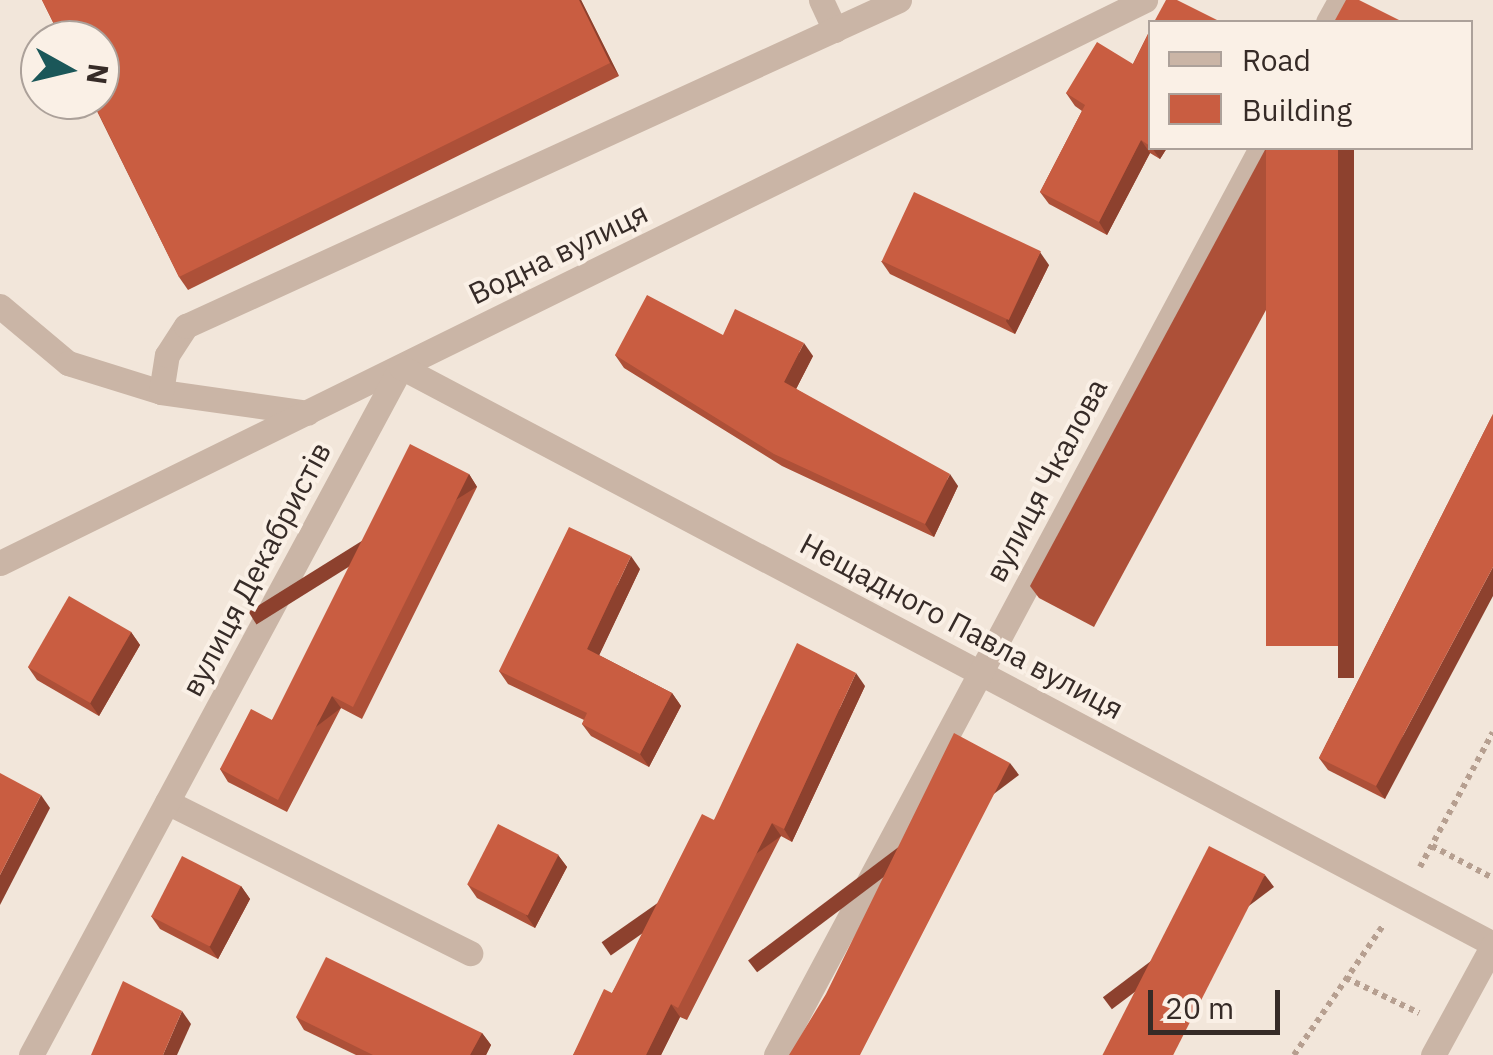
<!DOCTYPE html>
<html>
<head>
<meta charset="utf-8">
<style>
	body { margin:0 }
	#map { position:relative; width:1493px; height:1055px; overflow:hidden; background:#f2e6da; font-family:"IBM Plex Sans",sans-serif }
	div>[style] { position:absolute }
	.path>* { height:6px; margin-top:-3px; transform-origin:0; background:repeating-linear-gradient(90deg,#b69f90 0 5px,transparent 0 10px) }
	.service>* { height:25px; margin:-12.5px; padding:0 12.5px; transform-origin:12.5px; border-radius:12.5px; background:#cab5a6 }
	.minor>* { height:25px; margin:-12.5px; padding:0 12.5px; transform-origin:12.5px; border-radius:12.5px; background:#cab5a6 }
	.tertiary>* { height:25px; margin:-12.5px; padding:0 12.5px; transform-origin:12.5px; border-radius:12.5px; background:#cab5a6 }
	.wall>* { inset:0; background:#ad5038 }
	.shaded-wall>* { inset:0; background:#8d412e; transform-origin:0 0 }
	.building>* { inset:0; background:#c95d41; transform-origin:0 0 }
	span { translate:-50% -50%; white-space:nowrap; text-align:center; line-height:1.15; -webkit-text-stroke:8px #faf0e6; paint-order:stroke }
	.street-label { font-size:30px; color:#362b27 }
	.legend { position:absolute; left:1148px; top:20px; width:325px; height:130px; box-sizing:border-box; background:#faf0e6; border:2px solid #aca19a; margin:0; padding:12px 18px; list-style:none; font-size:30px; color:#362b27 }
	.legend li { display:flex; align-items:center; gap:20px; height:50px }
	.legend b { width:50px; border:2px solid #aca19a }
	.north { position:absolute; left:20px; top:20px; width:100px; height:100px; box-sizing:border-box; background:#faf0e6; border:2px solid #aca19a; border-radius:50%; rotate:98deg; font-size:28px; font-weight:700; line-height:40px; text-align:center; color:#362b27 }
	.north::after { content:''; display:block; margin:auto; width:35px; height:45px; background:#1b5759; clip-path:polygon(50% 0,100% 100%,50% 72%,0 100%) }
	.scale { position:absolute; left:1148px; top:990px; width:132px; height:45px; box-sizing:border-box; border:5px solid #362b27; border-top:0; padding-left:12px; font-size:30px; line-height:35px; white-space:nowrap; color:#362b27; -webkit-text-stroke:8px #faf0e6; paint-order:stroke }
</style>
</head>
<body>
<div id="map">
	<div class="path">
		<div style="left:1432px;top:846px;width:69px;rotate:27.7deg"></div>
		<div style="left:1420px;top:867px;width:153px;rotate:-61.6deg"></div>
		<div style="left:1346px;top:978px;width:81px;rotate:25.6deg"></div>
		<div style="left:1294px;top:1055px;width:159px;rotate:-55.5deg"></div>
	</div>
	<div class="service">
		<div style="left:821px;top:0;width:33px;rotate:65deg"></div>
		<div style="left:0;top:306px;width:89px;rotate:40deg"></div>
		<div style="left:68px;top:363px;width:97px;rotate:17.3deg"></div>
		<div style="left:161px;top:392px;width:148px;rotate:8.1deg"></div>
		<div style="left:161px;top:392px;width:37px;rotate:-81deg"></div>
		<div style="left:167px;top:355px;width:35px;rotate:-57deg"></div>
		<div style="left:186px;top:326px;width:784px;rotate:-24.57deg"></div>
	</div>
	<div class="minor">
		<div style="left:1328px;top:22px;width:25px;rotate:-61deg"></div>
		<div style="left:0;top:563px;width:1276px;rotate:-26.18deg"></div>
		<div style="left:167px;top:802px;width:339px;rotate:26.5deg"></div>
		<div style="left:31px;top:1055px;width:781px;rotate:-61.73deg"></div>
		<div style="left:401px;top:367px;width:1235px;rotate:27.85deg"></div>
		<div style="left:776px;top:1055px;width:1029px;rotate:-61.87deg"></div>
	</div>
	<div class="tertiary">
		<div style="left:1433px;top:1055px;width:125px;rotate:-61.4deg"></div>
	</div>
	<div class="wall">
		<div style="clip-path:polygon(42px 0,581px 0,619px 76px,188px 290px,179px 277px)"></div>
		<div style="clip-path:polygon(1150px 30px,1150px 148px,1167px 148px,1160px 159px,1150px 153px,1107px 235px,1049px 204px,1040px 192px,1082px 111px,1075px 106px,1066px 93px,1133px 64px)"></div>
		<div style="clip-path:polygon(1266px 148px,1354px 148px,1094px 627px,1039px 598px,1030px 586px)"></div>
		<div style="clip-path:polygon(881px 261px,1049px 265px,1015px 334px,890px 274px)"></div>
		<div style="clip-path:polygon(723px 335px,813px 356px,796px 389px,958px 486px,934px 537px,782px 466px,624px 368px,615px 355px)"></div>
		<div style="clip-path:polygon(1493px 414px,1385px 799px,1328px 770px,1319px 758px)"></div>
		<div style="clip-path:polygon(469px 474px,477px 487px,362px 719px,341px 708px,287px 812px,228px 782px,220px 769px,272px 720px)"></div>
		<div style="clip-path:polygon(640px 569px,599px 655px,672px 693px,681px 706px,649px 767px,591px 736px,582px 724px,584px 720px,508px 684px,499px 671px)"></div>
		<div style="clip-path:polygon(131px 632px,140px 645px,99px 716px,37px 680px,28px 667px)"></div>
		<div style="clip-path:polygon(865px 686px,792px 842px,781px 836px,687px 1020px,680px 1017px,661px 1055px,573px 1055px,612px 993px,714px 820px)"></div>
		<div style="clip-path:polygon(558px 855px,567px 867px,535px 928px,477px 898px,468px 885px)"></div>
		<div style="clip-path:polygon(241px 886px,250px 899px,218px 959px,160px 929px,151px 916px)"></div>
		<div style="clip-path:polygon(296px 1017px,482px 1033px,491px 1045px,486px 1055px,356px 1055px,304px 1030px)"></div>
	</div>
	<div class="shaded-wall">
		<div style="clip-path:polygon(579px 0,581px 0,619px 76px,610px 63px)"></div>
		<div style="clip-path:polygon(1141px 140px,1150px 153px,1107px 235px,1099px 222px)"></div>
		<div style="clip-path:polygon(1152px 148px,1167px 148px,1160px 159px)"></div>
		<div style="left:1338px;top:148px;width:16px;height:530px"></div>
		<div style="clip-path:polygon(1040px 252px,1049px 265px,1015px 334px,1006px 321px)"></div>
		<div style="clip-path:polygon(804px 343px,813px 356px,793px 395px,784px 382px)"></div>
		<div style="left:469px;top:474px;width:15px;height:260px;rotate:58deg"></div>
		<div style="clip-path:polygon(950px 474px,958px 486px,934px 537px,925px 524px)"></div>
		<div style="clip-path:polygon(631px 556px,640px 569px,596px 662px,587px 649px)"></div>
		<div style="clip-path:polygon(1493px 567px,1493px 596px,1385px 799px,1376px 786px)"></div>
		<div style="clip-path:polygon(131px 632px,140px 645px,99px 716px,90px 703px)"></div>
		<div style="clip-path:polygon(856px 673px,865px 686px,792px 842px,784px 829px)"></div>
		<div style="clip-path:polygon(672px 693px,681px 706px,649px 767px,640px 754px)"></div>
		<div style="left:332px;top:696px;width:15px;height:117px;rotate:53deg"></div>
		<div style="left:1010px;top:763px;width:15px;height:328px;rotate:53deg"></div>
		<div style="clip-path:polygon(41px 795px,50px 808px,0 905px,0 875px)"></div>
		<div style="left:772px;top:823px;width:16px;height:208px;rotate:55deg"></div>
		<div style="clip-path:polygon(558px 855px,567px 867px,535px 928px,526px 915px)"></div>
		<div style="left:1265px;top:875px;width:15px;height:203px;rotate:53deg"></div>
		<div style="clip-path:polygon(241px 886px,250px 899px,218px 959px,209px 946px)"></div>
		<div style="clip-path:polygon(671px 1004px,680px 1017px,661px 1055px,646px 1055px)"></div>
		<div style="clip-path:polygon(182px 1011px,191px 1024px,177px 1055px,163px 1055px)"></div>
		<div style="clip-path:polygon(482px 1033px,491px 1045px,486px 1055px,470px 1055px)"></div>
	</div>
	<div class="building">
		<div style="clip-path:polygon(42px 0,579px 0,610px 63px,179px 277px,92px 100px,100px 100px,100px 40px,62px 40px)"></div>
		<div style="clip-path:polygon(1166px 0,1177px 0,1221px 22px,1154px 22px)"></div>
		<div style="clip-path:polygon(1346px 0,1359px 0,1403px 22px,1334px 22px)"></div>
		<div style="clip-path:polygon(1150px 30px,1150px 146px,1141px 140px,1099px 222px,1040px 192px,1085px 105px,1066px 93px,1097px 42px,1133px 64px)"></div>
		<div style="left:1266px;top:148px;width:72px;height:498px"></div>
		<div style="left:914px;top:192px;width:140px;height:76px;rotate:25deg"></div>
		<div style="clip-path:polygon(647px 295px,723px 335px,735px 309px,804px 343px,784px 382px,950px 474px,925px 524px,774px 454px,615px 355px)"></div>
		<div style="clip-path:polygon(1493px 414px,1493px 567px,1376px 786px,1319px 758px)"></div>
		<div style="clip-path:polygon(410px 444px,469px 474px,353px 707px,332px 696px,278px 800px,220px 769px,251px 709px,272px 720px)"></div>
		<div style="clip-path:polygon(569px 527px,631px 556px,587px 649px,672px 693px,640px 754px,582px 724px,587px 713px,499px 671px)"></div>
		<div style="left:69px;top:596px;width:72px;height:82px;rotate:30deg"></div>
		<div style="clip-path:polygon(797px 643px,856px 673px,784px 829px,772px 823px,678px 1008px,671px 1004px,646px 1055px,573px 1055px,604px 989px,612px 993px,702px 814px,714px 820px)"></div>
		<div style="clip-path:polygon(954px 733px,1010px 763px,860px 1055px,789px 1055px,826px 994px)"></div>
		<div style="clip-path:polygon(0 773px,41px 795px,0 875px)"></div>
		<div style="left:498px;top:824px;width:68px;height:68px;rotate:27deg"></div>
		<div style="left:1209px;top:846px;width:63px;height:235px;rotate:27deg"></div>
		<div style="left:182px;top:856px;width:66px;height:68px;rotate:27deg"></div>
		<div style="clip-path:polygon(326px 957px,482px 1033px,470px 1055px,373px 1055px,296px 1017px)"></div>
		<div style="clip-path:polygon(123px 981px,182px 1011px,163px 1055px,91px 1055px)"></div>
	</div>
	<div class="street-label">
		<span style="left:558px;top:253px;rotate:-26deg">Водна вулиця</span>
		<span style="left:1046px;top:480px;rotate:-62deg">вулиця Чкалова</span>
		<span style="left:256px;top:569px;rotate:-62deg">вулиця Декабристів</span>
		<span style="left:962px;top:626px;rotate:28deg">Нещадного Павла вулиця</span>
	</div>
	<ul class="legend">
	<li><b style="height:12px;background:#cab5a6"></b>Road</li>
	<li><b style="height:28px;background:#c95d41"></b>Building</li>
	</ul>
	<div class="north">N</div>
	<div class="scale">20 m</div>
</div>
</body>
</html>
